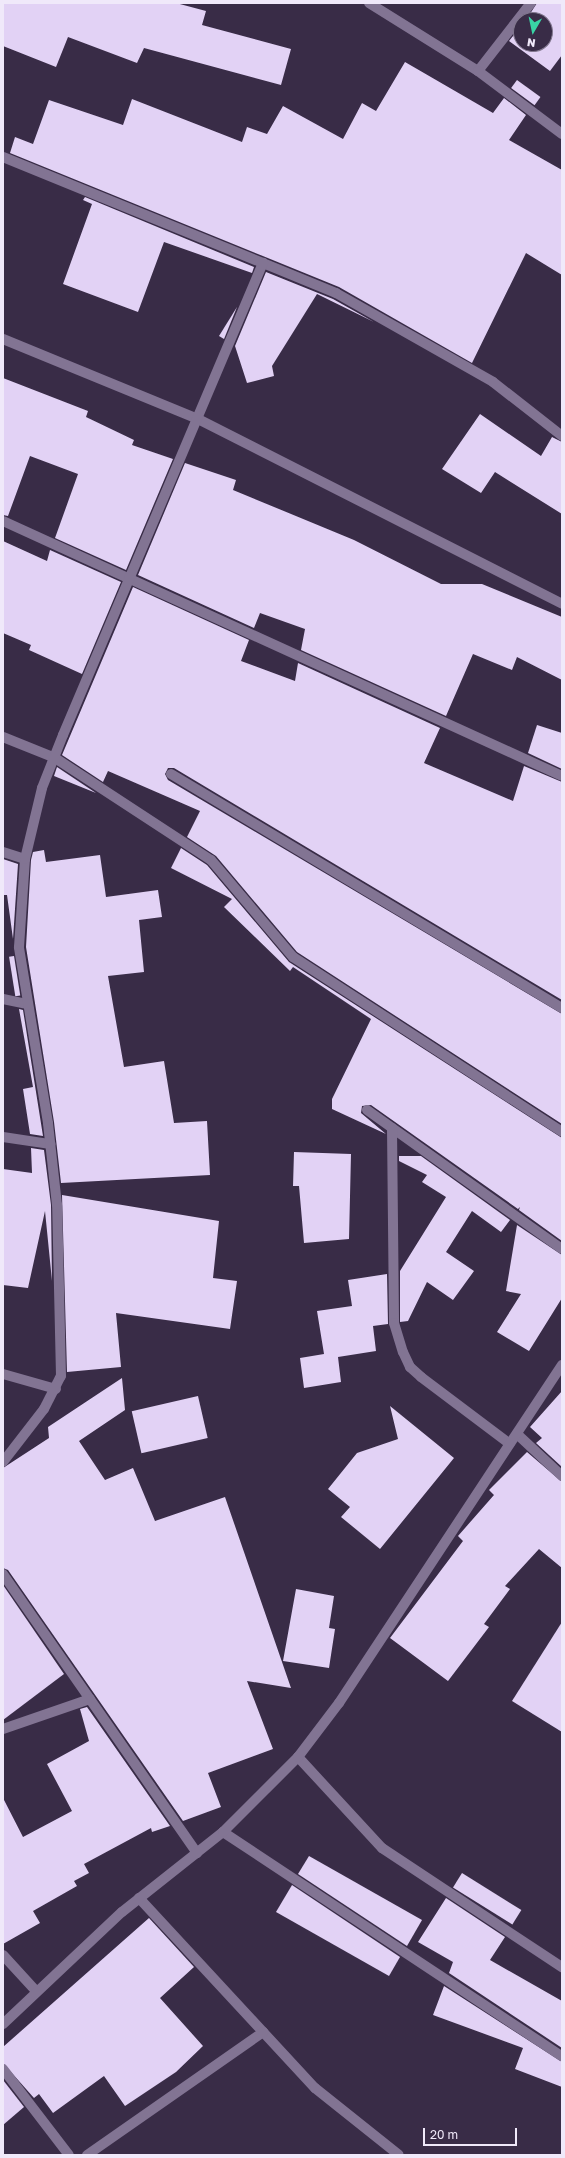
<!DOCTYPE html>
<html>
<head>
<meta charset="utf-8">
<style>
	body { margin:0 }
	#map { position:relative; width:565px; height:2158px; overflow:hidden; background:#392c47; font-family:"Golos Text",sans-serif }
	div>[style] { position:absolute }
	.building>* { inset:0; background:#e2d2f5; transform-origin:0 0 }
	.minor>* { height:10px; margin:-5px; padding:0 5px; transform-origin:5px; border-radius:5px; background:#827493 }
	span { translate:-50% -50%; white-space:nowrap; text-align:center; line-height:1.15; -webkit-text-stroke:4px #392c47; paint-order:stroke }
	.frame { position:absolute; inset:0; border:4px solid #f0e9fa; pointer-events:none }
	.north { position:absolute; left:513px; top:12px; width:40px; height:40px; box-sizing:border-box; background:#392c47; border:1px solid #82788f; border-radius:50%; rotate:189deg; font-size:11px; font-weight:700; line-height:16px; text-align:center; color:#f0e9fa }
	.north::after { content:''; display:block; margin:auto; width:14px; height:18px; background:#39d4a5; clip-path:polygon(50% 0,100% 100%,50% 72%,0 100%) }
	.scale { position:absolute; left:423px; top:2128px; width:94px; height:18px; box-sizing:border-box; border:2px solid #f0e9fa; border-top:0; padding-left:5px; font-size:12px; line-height:14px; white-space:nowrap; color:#f0e9fa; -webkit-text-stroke:3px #392c47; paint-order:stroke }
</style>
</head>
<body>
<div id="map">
	<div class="building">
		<div style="clip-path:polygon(3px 3px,176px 3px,206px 11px,202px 25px,291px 49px,281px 85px,144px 48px,137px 63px,68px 37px,56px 67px,3px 46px)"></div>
		<div style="clip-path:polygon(537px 3px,562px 3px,562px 55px,550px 71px,509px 41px,521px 26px,521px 44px,545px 44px,545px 20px,526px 20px)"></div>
		<div style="clip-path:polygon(405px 62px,493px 113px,504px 98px,526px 115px,509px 140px,562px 170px,562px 275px,526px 253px,472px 363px,339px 287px,10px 153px,15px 137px,33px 144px,49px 100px,123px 125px,132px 99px,242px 142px,247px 127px,267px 134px,283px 106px,343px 139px,362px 103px,376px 111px)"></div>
		<div style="left:517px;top:80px;width:29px;height:10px;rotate:36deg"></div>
		<div style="clip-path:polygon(85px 197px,254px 267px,252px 273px,164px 242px,138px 312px,63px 284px,92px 204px,83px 200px)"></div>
		<div style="clip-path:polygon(266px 272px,333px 299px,374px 322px,317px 294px,272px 366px,274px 376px,247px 383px,235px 346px)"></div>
		<div style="clip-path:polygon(237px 307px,224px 339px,219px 336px)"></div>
		<div style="clip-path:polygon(3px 378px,88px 411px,86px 417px,134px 440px,132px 445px,173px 459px,126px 570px,55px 538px,78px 474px,30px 456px,8px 516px,3px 515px)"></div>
		<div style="clip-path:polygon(480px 414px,541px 456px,552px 437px,562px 442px,562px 514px,495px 472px,481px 493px,442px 469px)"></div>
		<div style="clip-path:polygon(185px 463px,236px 480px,233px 490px,354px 540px,441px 584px,482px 584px,562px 617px,562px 680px,517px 657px,512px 670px,473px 654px,446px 716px,301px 650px,305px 629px,260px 613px,254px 628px,138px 575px)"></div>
		<div style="clip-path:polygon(3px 541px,47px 561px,50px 550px,121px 582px,82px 674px,29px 650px,31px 645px,3px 633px)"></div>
		<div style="clip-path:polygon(133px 587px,249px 640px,241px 661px,295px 681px,298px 663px,440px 728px,424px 763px,513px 801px,524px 766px,562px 782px,562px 1000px,174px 768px,168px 768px,165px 774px,168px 780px,562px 1014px,562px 1124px,297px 952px,216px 856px,187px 837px,200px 811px,108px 771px,103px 782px,62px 755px)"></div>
		<div style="clip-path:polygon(537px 725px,562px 733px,562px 769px,528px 753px)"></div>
		<div style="clip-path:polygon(57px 767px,96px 793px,54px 776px)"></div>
		<div style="clip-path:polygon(181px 848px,207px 865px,289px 962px,562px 1138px,562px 1241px,519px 1210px,520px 1207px,518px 1209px,371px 1105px,362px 1106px,361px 1113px,386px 1134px,332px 1109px,332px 1099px,371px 1019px,293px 967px,290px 971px,224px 907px,232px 899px,171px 868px)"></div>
		<div style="clip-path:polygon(44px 850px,46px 862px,100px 855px,106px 897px,158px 890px,162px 917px,139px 920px,144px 972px,108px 976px,124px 1067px,164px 1061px,174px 1123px,207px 1121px,210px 1175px,61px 1183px,54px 1122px,26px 947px,31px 860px,33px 852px)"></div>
		<div style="clip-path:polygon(3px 859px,18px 864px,13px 939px,7px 895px,3px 895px)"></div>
		<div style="left:14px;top:956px;width:40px;height:5px;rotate:81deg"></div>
		<div style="clip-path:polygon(19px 1009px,23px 1010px,43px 1136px,30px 1134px,23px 1089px,33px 1087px)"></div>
		<div style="clip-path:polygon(31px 1148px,44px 1150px,51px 1205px,52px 1281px,45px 1211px,28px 1288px,3px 1285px,3px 1169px,32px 1173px)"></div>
		<div style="clip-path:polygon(294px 1152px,351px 1154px,349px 1239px,304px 1243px,299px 1186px,293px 1186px)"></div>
		<div style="clip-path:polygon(399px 1156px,421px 1156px,510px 1220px,501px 1232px,472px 1211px,446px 1252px,474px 1271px,453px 1300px,427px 1282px,408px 1321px,400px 1322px,400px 1271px,446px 1197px,422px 1182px,427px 1175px,399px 1161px)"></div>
		<div style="clip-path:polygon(62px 1195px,219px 1221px,213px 1278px,237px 1281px,230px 1329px,116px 1313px,121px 1367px,67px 1372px)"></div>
		<div style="clip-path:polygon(517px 1225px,562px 1255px,562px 1298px,529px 1351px,497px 1332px,521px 1294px,506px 1291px)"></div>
		<div style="clip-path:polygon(387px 1274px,388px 1324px,373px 1326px,376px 1351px,338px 1357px,341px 1382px,304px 1388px,300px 1358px,324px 1354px,317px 1311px,352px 1306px,348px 1280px)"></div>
		<div style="clip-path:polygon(122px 1378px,125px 1410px,79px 1441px,105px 1480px,133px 1468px,155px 1521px,225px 1497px,291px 1688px,247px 1681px,273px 1749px,208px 1773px,221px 1807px,183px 1821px,8px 1570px,3px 1568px,3px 1468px,49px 1438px,48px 1427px)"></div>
		<div style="clip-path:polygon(562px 1391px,562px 1467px,536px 1443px,542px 1438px,530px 1427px)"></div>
		<div style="left:198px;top:1396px;width:43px;height:68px;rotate:77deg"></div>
		<div style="clip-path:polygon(390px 1406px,454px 1458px,380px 1549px,341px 1517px,350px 1507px,328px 1489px,357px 1453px,398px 1439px)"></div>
		<div style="clip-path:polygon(527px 1452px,562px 1482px,562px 1568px,539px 1549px,505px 1586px,510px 1589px,484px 1624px,489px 1627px,448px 1681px,390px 1638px,463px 1541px,458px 1536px,494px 1495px,489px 1490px)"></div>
		<div style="clip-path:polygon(3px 1585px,64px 1674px,3px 1720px)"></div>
		<div style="clip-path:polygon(296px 1589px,334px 1596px,329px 1628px,335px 1629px,329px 1668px,283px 1661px)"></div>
		<div style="clip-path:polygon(562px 1622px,562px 1732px,512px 1701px)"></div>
		<div style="clip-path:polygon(87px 1707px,170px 1826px,152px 1832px,151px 1828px,84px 1864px,89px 1873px,74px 1881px,77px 1886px,33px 1911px,40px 1923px,3px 1944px,3px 1798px,23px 1837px,72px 1811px,47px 1764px,89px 1741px,80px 1709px)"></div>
		<div style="clip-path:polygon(309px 1856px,422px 1920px,407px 1946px,298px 1874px)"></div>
		<div style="left:462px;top:1873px;width:70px;height:17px;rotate:32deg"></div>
		<div style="clip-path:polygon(292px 1885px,400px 1957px,389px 1976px,276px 1912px)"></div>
		<div style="clip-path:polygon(446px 1898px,505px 1937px,490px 1960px,562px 2001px,562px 2048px,449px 1973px,453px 1962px,418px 1942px)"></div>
		<div style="clip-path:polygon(149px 1918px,194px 1967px,160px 1998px,203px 2046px,176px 2072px,125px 2106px,104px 2076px,53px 2113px,39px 2094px,34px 2098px,3px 2063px,3px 2047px)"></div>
		<div style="clip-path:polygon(444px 1986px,562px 2062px,562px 2087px,515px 2069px,523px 2048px,433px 2015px)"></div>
		<div style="clip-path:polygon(3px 2080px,24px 2107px,3px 2125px)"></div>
	</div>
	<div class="minor">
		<div style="left:369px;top:3px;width:128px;rotate:32deg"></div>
		<div style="left:478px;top:71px;width:86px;rotate:-52.1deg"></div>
		<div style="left:478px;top:71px;width:105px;rotate:36.9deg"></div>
		<div style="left:3px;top:157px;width:360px;rotate:22.2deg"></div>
		<div style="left:336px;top:293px;width:180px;rotate:29.5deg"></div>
		<div style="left:493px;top:382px;width:88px;rotate:38deg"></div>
		<div style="left:3px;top:339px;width:211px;rotate:22.3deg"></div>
		<div style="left:198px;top:419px;width:408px;rotate:26.9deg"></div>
		<div style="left:3px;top:521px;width:614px;rotate:24.52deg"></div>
		<div style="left:3px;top:737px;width:56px;rotate:22deg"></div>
		<div style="left:55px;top:758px;width:186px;rotate:33.2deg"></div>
		<div style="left:211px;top:860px;width:127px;rotate:49.8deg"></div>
		<div style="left:293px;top:957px;width:321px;rotate:33deg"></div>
		<div style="left:171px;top:774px;width:456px;rotate:30.9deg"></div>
		<div style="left:3px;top:852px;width:23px;rotate:18deg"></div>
		<div style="left:3px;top:999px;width:25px;rotate:12deg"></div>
		<div style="left:367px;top:1110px;width:239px;rotate:35.5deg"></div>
		<div style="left:392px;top:1128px;width:195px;rotate:89.4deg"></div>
		<div style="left:394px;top:1323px;width:30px;rotate:73deg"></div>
		<div style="left:403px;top:1352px;width:17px;rotate:65deg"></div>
		<div style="left:410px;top:1367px;width:15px;rotate:42deg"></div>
		<div style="left:421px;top:1377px;width:111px;rotate:37deg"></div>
		<div style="left:3px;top:1137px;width:48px;rotate:8.5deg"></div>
		<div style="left:3px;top:1374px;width:55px;rotate:15.8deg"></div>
		<div style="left:517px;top:1434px;width:62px;rotate:43deg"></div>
		<div style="left:3px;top:1462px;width:67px;rotate:-52.3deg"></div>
		<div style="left:44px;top:1409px;width:37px;rotate:-63deg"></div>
		<div style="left:61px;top:1376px;width:171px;rotate:-91.3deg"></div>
		<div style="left:57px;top:1205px;width:82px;rotate:-96.3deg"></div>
		<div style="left:48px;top:1123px;width:178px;rotate:-99.4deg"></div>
		<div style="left:19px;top:947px;width:88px;rotate:-86.1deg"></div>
		<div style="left:25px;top:859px;width:73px;rotate:-76.5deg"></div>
		<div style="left:42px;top:788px;width:57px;rotate:-68.4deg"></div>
		<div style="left:63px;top:735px;width:513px;rotate:-67.04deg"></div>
		<div style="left:3px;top:1574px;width:340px;rotate:55.2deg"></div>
		<div style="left:3px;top:1729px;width:92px;rotate:-19deg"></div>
		<div style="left:298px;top:1757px;width:124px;rotate:47.3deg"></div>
		<div style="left:382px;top:1848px;width:216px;rotate:33.5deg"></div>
		<div style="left:223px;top:1832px;width:406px;rotate:33.5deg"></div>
		<div style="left:139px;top:1898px;width:259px;rotate:47.2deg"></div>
		<div style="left:315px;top:2088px;width:107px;rotate:38.6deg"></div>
		<div style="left:3px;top:1955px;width:49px;rotate:47.5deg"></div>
		<div style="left:3px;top:2024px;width:163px;rotate:-43.3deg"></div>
		<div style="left:122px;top:1912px;width:129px;rotate:-38.4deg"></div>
		<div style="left:223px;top:1832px;width:106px;rotate:-45deg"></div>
		<div style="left:298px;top:1757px;width:68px;rotate:-52.8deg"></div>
		<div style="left:339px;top:1703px;width:405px;rotate:-56.6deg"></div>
		<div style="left:3px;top:2069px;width:108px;rotate:52.5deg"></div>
		<div style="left:87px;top:2155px;width:215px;rotate:-34.9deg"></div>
	</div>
	<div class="frame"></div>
	<div class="north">N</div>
	<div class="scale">20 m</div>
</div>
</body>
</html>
